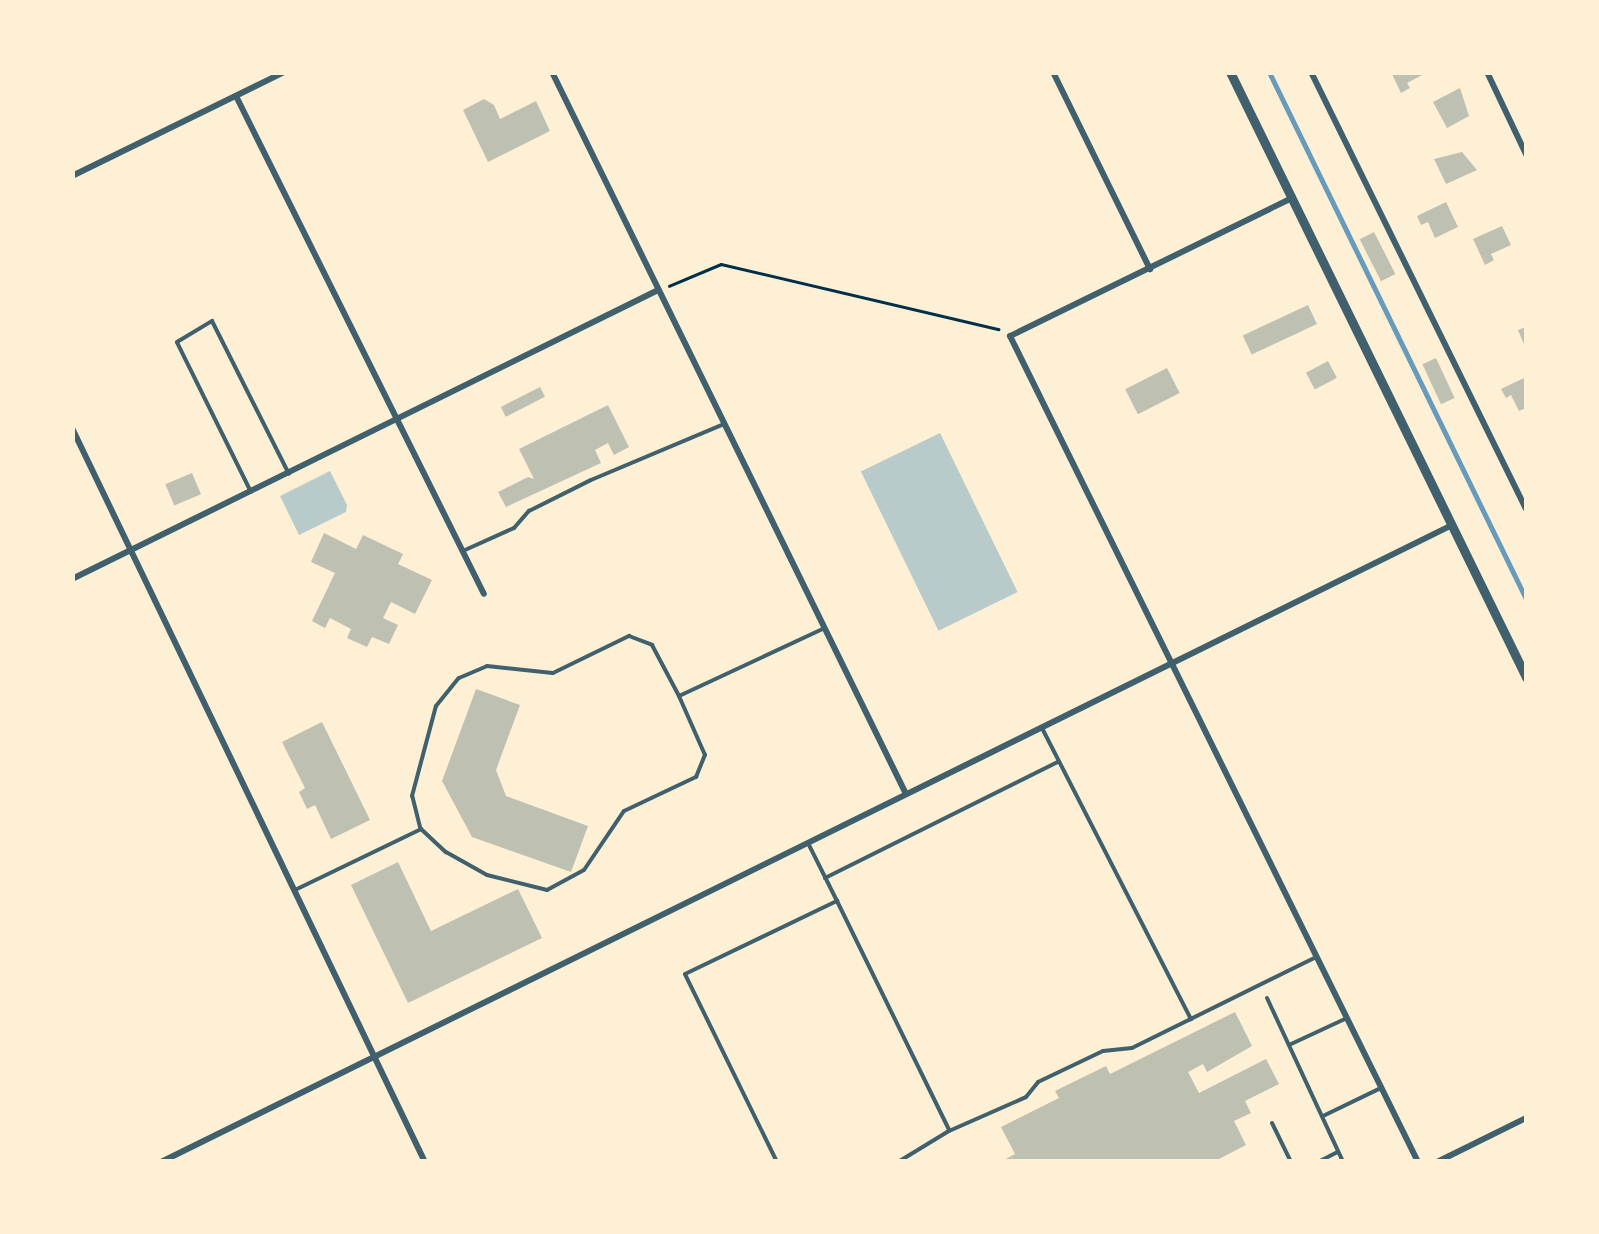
<!DOCTYPE html>
<html>
<head>
<meta charset="utf-8">
<style>
	body { margin:0 }
	#map { position:relative; width:1599px; height:1234px; overflow:hidden; background:#fdf0d5; font-family:Barlow,sans-serif }
	div>[style] { position:absolute }
	.green>* { inset:0; background:#b9caca; transform-origin:0 0 }
	.stream>* { height:5px; margin:-2.5px; padding:0 2.5px; transform-origin:2.5px; border-radius:2.5px; background:#669bbc }
	.building>* { inset:0; background:#bec0b2; transform-origin:0 0 }
	.path>* { height:2.5px; margin:-1.25px; padding:0 1.25px; transform-origin:1.25px; border-radius:1.25px; background:#003049 }
	.service>* { height:4px; margin:-2px; padding:0 2px; transform-origin:2px; border-radius:2px; background:#3f606c }
	.minor>* { height:6px; margin:-3px; padding:0 3px; transform-origin:3px; border-radius:3px; background:#3f606c }
	.tertiary>* { height:9px; margin:-4.5px; padding:0 4.5px; transform-origin:4.5px; border-radius:4.5px; background:#3f606c }
	span { translate:-50% -50%; white-space:nowrap; text-align:center; line-height:1.15; -webkit-text-stroke:8px #fdf0d5; paint-order:stroke }
	.frame { position:absolute; inset:0; border:75px solid #fdf0d5; pointer-events:none }
</style>
</head>
<body>
<div id="map">
	<div class="green">
		<div style="left:940px;top:433px;width:177px;height:88px;rotate:64deg"></div>
		<div style="clip-path:polygon(330px 471px,347px 505px,346px 512px,299px 535px,280px 496px)"></div>
	</div>
	<div class="stream">
		<div style="left:1269px;top:72px;width:586px;rotate:64deg"></div>
	</div>
	<div class="building">
		<div style="clip-path:polygon(1391px 72px,1428px 72px,1407px 83px,1410px 88px,1401px 93px)"></div>
		<div style="clip-path:polygon(1460px 88px,1469px 116px,1447px 128px,1433px 102px)"></div>
		<div style="clip-path:polygon(484px 99px,494px 105px,500px 119px,536px 101px,550px 131px,488px 162px,463px 110px)"></div>
		<div style="clip-path:polygon(1462px 152px,1477px 170px,1446px 184px,1434px 159px)"></div>
		<div style="clip-path:polygon(1446px 202px,1458px 227px,1435px 238px,1428px 222px,1421px 225px,1417px 216px)"></div>
		<div style="clip-path:polygon(1502px 226px,1511px 245px,1491px 254px,1494px 260px,1485px 265px,1473px 239px)"></div>
		<div style="left:1374px;top:232px;width:47px;height:16px;rotate:63deg"></div>
		<div style="left:1308px;top:305px;width:21px;height:72px;rotate:65deg"></div>
		<div style="clip-path:polygon(1526px 327px,1526px 349px,1518px 330px)"></div>
		<div style="left:1436px;top:358px;width:44px;height:15px;rotate:65deg"></div>
		<div style="left:1328px;top:361px;width:19px;height:25px;rotate:62deg"></div>
		<div style="left:1167px;top:368px;width:28px;height:47px;rotate:63deg"></div>
		<div style="clip-path:polygon(1526px 377px,1526px 408px,1519px 411px,1511px 395px,1506px 398px,1501px 389px)"></div>
		<div style="left:540px;top:387px;width:11px;height:44px;rotate:63deg"></div>
		<div style="clip-path:polygon(608px 405px,629px 447px,614px 455px,608px 443px,595px 450px,601px 463px,506px 507px,498px 492px,528px 477px,534px 479px,519px 449px)"></div>
		<div style="left:192px;top:473px;width:23px;height:29px;rotate:67deg"></div>
		<div style="clip-path:polygon(324px 533px,356px 549px,363px 535px,403px 554px,398px 564px,432px 580px,415px 614px,391px 602px,383px 618px,398px 625px,389px 644px,372px 637px,367px 647px,347px 638px,351px 629px,330px 618px,325px 628px,312px 621px,335px 573px,311px 562px)"></div>
		<div style="clip-path:polygon(476px 689px,520px 705px,496px 770px,506px 796px,588px 826px,571px 872px,472px 837px,442px 781px)"></div>
		<div style="clip-path:polygon(322px 722px,370px 820px,331px 839px,315px 805px,307px 809px,299px 792px,305px 788px,282px 742px)"></div>
		<div style="clip-path:polygon(398px 862px,431px 931px,518px 889px,542px 938px,408px 1003px,351px 885px)"></div>
		<div style="clip-path:polygon(1235px 1012px,1252px 1046px,1207px 1072px,1203px 1064px,1188px 1072px,1199px 1093px,1266px 1059px,1279px 1084px,1245px 1101px,1251px 1113px,1234px 1121px,1246px 1145px,1213px 1162px,1000px 1162px,1015px 1154px,1001px 1127px,1059px 1098px,1055px 1091px,1106px 1066px,1110px 1074px)"></div>
	</div>
	<div class="path">
		<div style="left:669px;top:286px;width:56px;rotate:-22.9deg"></div>
		<div style="left:721px;top:264px;width:285px;rotate:13.2deg"></div>
	</div>
	<div class="service">
		<div style="left:251px;top:492px;width:167px;rotate:-116.3deg"></div>
		<div style="left:177px;top:342px;width:41px;rotate:-31deg"></div>
		<div style="left:212px;top:321px;width:171px;rotate:63.3deg"></div>
		<div style="left:465px;top:550px;width:54px;rotate:-24.2deg"></div>
		<div style="left:514px;top:528px;width:23px;rotate:-49deg"></div>
		<div style="left:529px;top:511px;width:69px;rotate:-26.6deg"></div>
		<div style="left:591px;top:480px;width:144px;rotate:-22.8deg"></div>
		<div style="left:1043px;top:730px;width:325px;rotate:62.9deg"></div>
		<div style="left:420px;top:827px;width:32px;rotate:-104deg"></div>
		<div style="left:412px;top:796px;width:93px;rotate:-75.1deg"></div>
		<div style="left:436px;top:706px;width:36px;rotate:-51deg"></div>
		<div style="left:459px;top:678px;width:30px;rotate:-23deg"></div>
		<div style="left:487px;top:666px;width:66px;rotate:6.1deg"></div>
		<div style="left:553px;top:673px;width:85px;rotate:-26deg"></div>
		<div style="left:629px;top:636px;width:25px;rotate:21deg"></div>
		<div style="left:652px;top:645px;width:58px;rotate:62.1deg"></div>
		<div style="left:825px;top:878px;width:260px;rotate:-26.5deg"></div>
		<div style="left:297px;top:889px;width:138px;rotate:-25.8deg"></div>
		<div style="left:421px;top:829px;width:34px;rotate:43deg"></div>
		<div style="left:446px;top:852px;width:47px;rotate:29.3deg"></div>
		<div style="left:487px;top:875px;width:62px;rotate:14deg"></div>
		<div style="left:547px;top:890px;width:42px;rotate:-28.4deg"></div>
		<div style="left:584px;top:870px;width:71px;rotate:-55.9deg"></div>
		<div style="left:624px;top:811px;width:80px;rotate:-25.3deg"></div>
		<div style="left:696px;top:777px;width:24px;rotate:-68deg"></div>
		<div style="left:705px;top:755px;width:64px;rotate:-113.8deg"></div>
		<div style="left:679px;top:696px;width:159px;rotate:-25deg"></div>
		<div style="left:837px;top:901px;width:255px;rotate:63.9deg"></div>
		<div style="left:1267px;top:998px;width:181px;rotate:65.1deg"></div>
		<div style="left:1289px;top:1045px;width:64px;rotate:-25deg"></div>
		<div style="left:1323px;top:1116px;width:64px;rotate:-25.8deg"></div>
		<div style="left:1272px;top:1123px;width:43px;rotate:64deg"></div>
		<div style="left:777px;top:1162px;width:209px;rotate:-116.1deg"></div>
		<div style="left:685px;top:974px;width:169px;rotate:-25.7deg"></div>
		<div style="left:837px;top:901px;width:63px;rotate:-116.6deg"></div>
		<div style="left:898px;top:1162px;width:60px;rotate:-31.3deg"></div>
		<div style="left:949px;top:1131px;width:84px;rotate:-23.8deg"></div>
		<div style="left:1026px;top:1097px;width:19px;rotate:-51deg"></div>
		<div style="left:1038px;top:1082px;width:72px;rotate:-25.5deg"></div>
		<div style="left:1103px;top:1051px;width:29px;rotate:-6deg"></div>
		<div style="left:1132px;top:1048px;width:205px;rotate:-26.3deg"></div>
		<div style="left:1318px;top:1162px;width:22px;rotate:-27deg"></div>
	</div>
	<div class="minor">
		<div style="left:552px;top:72px;width:804px;rotate:63.88deg"></div>
		<div style="left:1053px;top:72px;width:220px;rotate:63.8deg"></div>
		<div style="left:1311px;top:72px;width:487px;rotate:63.8deg"></div>
		<div style="left:1487px;top:72px;width:91px;rotate:64.6deg"></div>
		<div style="left:236px;top:96px;width:556px;rotate:63.53deg"></div>
		<div style="left:72px;top:176px;width:236px;rotate:-26.1deg"></div>
		<div style="left:1292px;top:198px;width:314px;rotate:153.9deg"></div>
		<div style="left:1010px;top:336px;width:921px;rotate:63.71deg"></div>
		<div style="left:72px;top:428px;width:814px;rotate:64.32deg"></div>
		<div style="left:72px;top:579px;width:653px;rotate:-26.25deg"></div>
		<div style="left:161px;top:1162px;width:1440px;rotate:-26.26deg"></div>
		<div style="left:1437px;top:1162px;width:99px;rotate:-26.3deg"></div>
	</div>
	<div class="tertiary">
		<div style="left:1230px;top:72px;width:674px;rotate:63.93deg"></div>
	</div>
	<div class="frame"></div>
</div>
</body>
</html>
